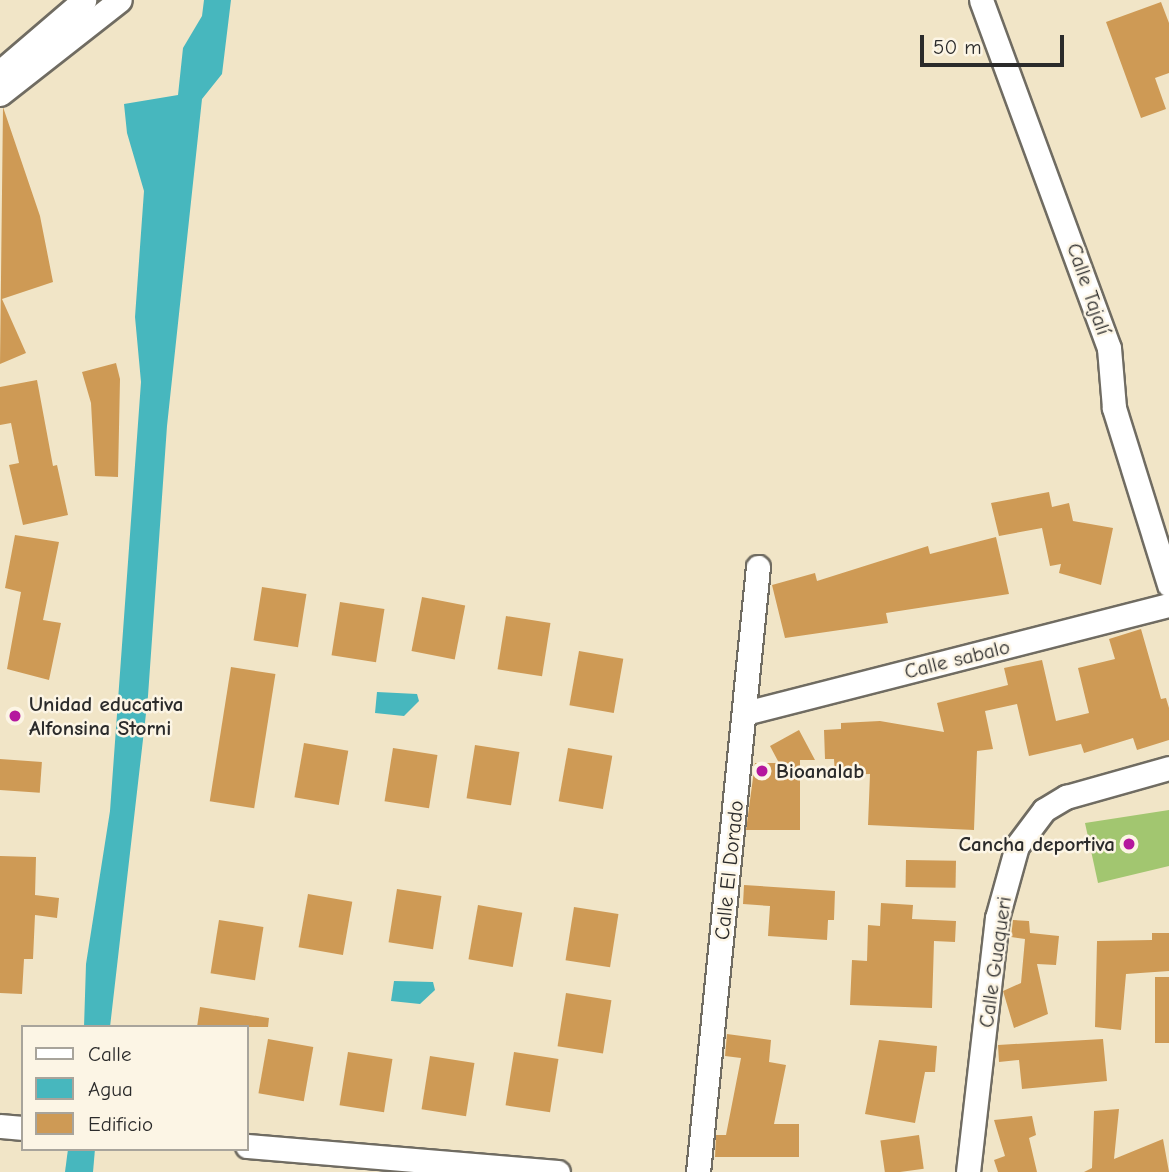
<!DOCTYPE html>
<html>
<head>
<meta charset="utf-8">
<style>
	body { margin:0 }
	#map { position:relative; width:1169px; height:1172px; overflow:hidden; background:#f1e5c7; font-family:"Comic Neue",sans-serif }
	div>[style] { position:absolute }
	.green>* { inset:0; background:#a2c670 }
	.water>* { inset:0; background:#47b7be }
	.building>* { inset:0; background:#ce9a55; transform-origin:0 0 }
	.roads { filter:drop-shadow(2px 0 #706c62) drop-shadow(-2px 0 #706c62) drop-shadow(0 2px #706c62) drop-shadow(0 -2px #706c62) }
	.minor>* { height:23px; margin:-11.5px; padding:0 11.5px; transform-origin:11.5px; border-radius:11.5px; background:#fff }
	.dots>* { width:19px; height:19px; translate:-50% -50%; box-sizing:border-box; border:4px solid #fcf5e5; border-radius:50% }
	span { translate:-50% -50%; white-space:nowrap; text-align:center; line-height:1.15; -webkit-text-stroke:5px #fcf5e5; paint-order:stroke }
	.street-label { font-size:21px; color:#2b2b2b }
	.poi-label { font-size:21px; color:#2b2b2b; font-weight:700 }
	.left { translate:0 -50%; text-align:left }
	.right { translate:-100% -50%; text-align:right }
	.legend { position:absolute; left:21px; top:1025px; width:228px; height:126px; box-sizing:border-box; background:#fcf5e5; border:2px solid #a8a49b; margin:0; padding:9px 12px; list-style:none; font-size:21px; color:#2b2b2b }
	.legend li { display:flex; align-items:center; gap:14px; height:35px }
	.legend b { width:35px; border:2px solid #a8a49b }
	.scale { position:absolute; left:920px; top:35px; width:144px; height:32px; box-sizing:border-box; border:4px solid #2b2b2b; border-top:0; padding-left:9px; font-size:21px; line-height:24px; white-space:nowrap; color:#2b2b2b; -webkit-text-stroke:5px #fcf5e5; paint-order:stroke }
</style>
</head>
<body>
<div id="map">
	<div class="green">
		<div style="clip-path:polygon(1169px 810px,1169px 866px,1098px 883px,1085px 823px)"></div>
	</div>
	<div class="water">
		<div style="clip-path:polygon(204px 0,231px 0,222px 74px,202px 99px,167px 426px,148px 696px,110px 1027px,84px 1027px,86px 964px,110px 811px,141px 382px,135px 317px,144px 191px,127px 133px,124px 104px,178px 95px,183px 48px,202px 16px)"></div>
		<div style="clip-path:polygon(377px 692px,417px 694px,419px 701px,404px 716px,375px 713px)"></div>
		<div style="clip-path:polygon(394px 981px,433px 982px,435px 990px,420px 1004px,391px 1001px)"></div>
		<div style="clip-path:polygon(68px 1149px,95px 1149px,93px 1172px,65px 1172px)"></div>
	</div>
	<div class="building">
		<div style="clip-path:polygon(1161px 2px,1169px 23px,1169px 73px,1155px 78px,1166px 109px,1141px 118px,1106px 22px)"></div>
		<div style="clip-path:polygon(3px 107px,40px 216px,53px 282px,2px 299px,26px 353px,0 364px)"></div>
		<div style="clip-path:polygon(116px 363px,120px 379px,118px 477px,95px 476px,91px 403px,82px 372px)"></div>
		<div style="clip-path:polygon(37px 380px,53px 466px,57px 465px,68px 515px,23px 525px,9px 465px,19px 463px,11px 423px,0 425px,0 387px)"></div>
		<div style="clip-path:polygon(1049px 492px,1052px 507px,1069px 503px,1073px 521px,1113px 528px,1101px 585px,1059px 573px,1061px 564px,1050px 566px,1042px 528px,999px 536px,991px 503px)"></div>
		<div style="clip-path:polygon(15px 535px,59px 542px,43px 620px,61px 623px,49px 680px,7px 669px,21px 592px,5px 588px)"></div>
		<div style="clip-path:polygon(996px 537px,1009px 594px,886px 613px,888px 623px,785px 638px,772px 585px,815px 573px,817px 581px,928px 546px,930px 554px)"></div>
		<div style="left:262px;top:587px;width:45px;height:54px;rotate:9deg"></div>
		<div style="left:422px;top:597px;width:44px;height:55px;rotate:11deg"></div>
		<div style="left:340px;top:602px;width:45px;height:54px;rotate:9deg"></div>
		<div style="left:506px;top:616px;width:45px;height:54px;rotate:9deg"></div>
		<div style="clip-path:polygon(1141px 629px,1161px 699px,1166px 698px,1169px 708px,1169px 740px,1137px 750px,1133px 738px,1084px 753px,1081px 744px,1029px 756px,1017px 704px,985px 711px,993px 749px,977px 751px,974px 830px,868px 825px,870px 774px,835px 775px,834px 759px,825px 759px,824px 730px,841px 729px,841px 723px,880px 721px,944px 732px,937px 703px,1008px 685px,1004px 668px,1042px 660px,1056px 721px,1089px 713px,1078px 668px,1115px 659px,1109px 639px)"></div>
		<div style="left:579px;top:651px;width:45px;height:55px;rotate:10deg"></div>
		<div style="left:231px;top:667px;width:45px;height:136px;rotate:9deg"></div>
		<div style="clip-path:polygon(799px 730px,815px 760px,800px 760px,800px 830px,746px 830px,755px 763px,779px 763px,770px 746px)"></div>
		<div style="left:304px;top:743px;width:45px;height:55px;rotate:10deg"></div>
		<div style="left:475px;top:745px;width:45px;height:54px;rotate:9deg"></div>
		<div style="left:393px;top:748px;width:45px;height:54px;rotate:9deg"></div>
		<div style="left:568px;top:748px;width:45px;height:54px;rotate:10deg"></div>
		<div style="left:0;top:759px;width:42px;height:31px;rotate:4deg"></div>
		<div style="clip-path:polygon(0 856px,36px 857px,35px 895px,59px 898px,57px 918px,35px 915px,33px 959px,24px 959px,22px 994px,0 993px)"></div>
		<div style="left:906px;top:860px;width:50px;height:27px;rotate:1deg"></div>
		<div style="clip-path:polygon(744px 885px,835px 891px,834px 920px,828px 920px,827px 940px,768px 936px,770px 906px,743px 904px)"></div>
		<div style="left:397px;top:889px;width:45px;height:54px;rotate:9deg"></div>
		<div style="left:308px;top:894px;width:45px;height:54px;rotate:10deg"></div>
		<div style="clip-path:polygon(881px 903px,913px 905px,912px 919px,956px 921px,955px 942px,934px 941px,932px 1008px,850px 1005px,852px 960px,867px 961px,868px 925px,880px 926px)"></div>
		<div style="left:478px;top:905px;width:45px;height:55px;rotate:10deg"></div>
		<div style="left:574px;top:907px;width:45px;height:54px;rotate:9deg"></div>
		<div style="left:219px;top:920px;width:45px;height:54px;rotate:9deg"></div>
		<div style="clip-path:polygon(1013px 920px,1029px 921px,1030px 933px,1059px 936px,1056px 965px,1037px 964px,1048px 1014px,1014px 1028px,1003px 991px,1021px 983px,1025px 939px,1011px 937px)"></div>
		<div style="clip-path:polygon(1152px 933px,1169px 933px,1169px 971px,1126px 974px,1121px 1030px,1095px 1027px,1097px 941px,1152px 940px)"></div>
		<div style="left:1155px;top:977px;width:14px;height:66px"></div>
		<div style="left:566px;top:993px;width:46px;height:54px;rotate:9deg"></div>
		<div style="clip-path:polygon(200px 1007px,269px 1018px,268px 1027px,197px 1027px)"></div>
		<div style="clip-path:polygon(727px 1034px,771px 1040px,769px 1062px,786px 1065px,774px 1124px,799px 1124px,799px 1157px,715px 1157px,716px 1135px,726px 1135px,741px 1058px,725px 1056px)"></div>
		<div style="left:268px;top:1039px;width:46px;height:55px;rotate:10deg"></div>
		<div style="clip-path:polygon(1103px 1039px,1107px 1081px,1022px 1089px,1019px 1060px,999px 1062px,998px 1045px)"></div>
		<div style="clip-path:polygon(879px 1040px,937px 1046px,935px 1072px,925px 1072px,915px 1123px,865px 1114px)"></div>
		<div style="left:348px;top:1052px;width:45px;height:54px;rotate:9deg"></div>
		<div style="left:514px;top:1052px;width:45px;height:54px;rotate:9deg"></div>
		<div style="left:430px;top:1056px;width:45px;height:54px;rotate:9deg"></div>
		<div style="clip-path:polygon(1119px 1109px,1114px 1159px,1163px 1139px,1169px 1172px,1084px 1172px,1092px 1168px,1094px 1111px)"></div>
		<div style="clip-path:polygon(1032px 1116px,1036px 1135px,1029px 1138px,1037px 1172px,998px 1172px,994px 1160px,1005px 1156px,994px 1120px)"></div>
		<div style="left:919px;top:1135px;width:34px;height:39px;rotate:82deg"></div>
	</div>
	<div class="roads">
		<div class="minor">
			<div style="left:981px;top:0;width:371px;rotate:69.8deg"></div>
			<div style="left:1109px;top:348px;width:60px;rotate:85.2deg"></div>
			<div style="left:1114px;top:408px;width:185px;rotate:72.7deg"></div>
			<div style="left:0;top:72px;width:111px;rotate:-40.6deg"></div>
			<div style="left:0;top:94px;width:152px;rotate:-38.1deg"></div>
			<div style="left:745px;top:713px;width:438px;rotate:-14.3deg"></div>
			<div style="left:0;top:1126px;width:23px;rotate:5deg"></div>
			<div style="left:247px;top:1146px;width:312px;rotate:4.8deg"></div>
			<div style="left:698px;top:1172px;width:608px;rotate:-84.34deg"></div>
			<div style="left:968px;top:1172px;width:256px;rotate:-83.5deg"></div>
			<div style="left:997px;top:918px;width:75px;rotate:-74.5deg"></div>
			<div style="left:1017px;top:846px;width:45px;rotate:-53.1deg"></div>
			<div style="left:1044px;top:810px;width:26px;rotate:-31deg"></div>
			<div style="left:1066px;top:797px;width:107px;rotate:-15.7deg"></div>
		</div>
	</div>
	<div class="dots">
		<div style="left:15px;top:716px;background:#b5179e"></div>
		<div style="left:762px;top:771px;background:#b5179e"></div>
		<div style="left:1129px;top:844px;background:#b5179e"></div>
	</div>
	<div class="street-label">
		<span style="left:1089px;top:289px;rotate:71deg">Calle Tajalí</span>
		<span style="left:957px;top:659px;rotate:-14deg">Calle sabalo</span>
		<span style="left:729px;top:870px;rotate:-84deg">Calle El Dorado</span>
		<span style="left:995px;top:962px;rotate:-82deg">Calle Guaqueri</span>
	</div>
	<div class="poi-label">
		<span class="left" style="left:29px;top:716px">Unidad educativa<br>Alfonsina Storni</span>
		<span class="left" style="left:776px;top:771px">Bioanalab</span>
		<span class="right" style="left:1115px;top:844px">Cancha deportiva</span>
	</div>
	<ul class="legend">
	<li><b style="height:9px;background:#fff"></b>Calle</li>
	<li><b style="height:19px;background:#47b7be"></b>Agua</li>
	<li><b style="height:19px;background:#ce9a55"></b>Edificio</li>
	</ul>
	<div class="scale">50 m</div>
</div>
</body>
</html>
